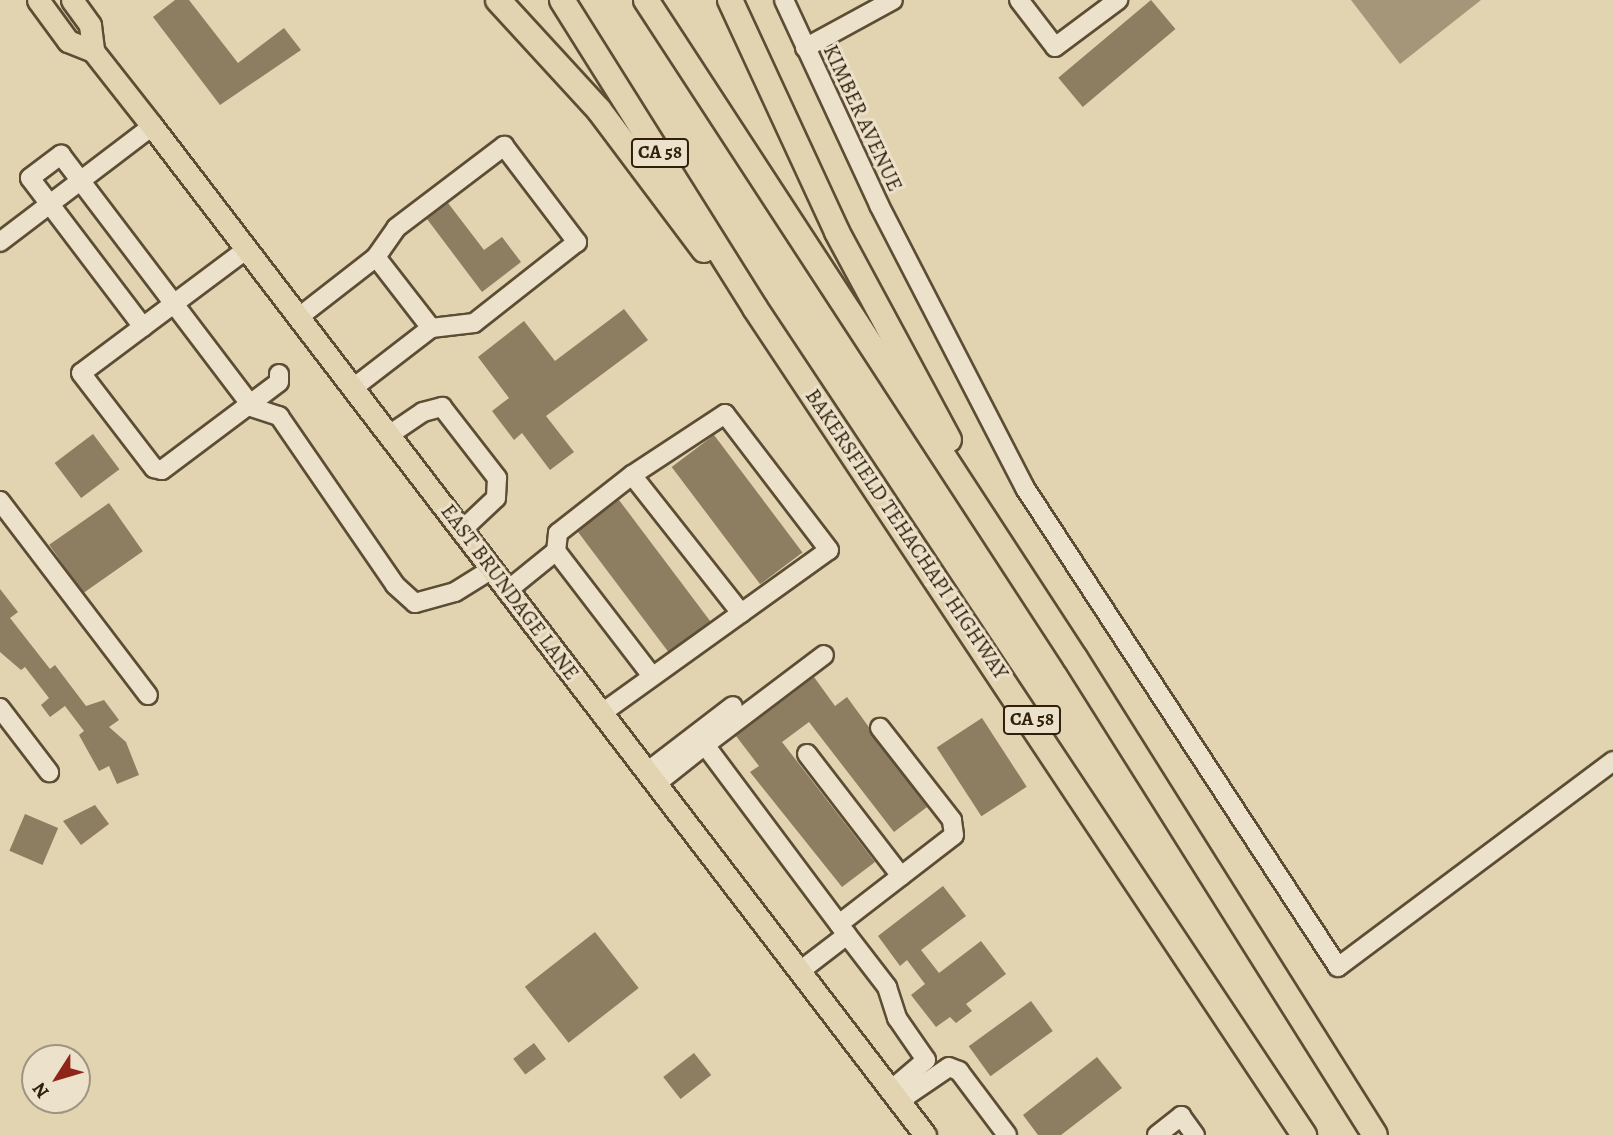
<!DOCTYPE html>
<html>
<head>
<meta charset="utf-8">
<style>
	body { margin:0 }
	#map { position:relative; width:1613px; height:1135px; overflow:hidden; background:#e2d3b1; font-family:Alegreya,serif }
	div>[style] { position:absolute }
	.water>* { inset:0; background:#a59679 }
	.building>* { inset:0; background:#8d7d61; transform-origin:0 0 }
	.roads { filter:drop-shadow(2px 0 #5c4d34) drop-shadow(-2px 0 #5c4d34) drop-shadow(0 2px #5c4d34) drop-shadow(0 -2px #5c4d34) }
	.minor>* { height:18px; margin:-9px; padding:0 9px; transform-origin:9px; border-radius:9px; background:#ece2cc }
	.major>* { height:21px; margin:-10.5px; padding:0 10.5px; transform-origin:10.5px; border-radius:10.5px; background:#e2d3b1 }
	.highway>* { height:24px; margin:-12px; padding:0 12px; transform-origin:12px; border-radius:12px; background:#e2d3b1 }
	span { translate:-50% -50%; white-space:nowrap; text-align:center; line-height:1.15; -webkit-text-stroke:6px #ece2cc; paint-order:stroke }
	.shield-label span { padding:2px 5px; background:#ece2cc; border:2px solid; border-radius:5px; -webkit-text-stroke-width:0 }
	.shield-label { font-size:19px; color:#30200b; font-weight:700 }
	.street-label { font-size:21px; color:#30200b }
	.north { position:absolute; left:21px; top:1044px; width:70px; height:70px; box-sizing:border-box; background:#ece2cc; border:2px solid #a1947f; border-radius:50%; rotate:233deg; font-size:19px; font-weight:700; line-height:28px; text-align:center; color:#30200b }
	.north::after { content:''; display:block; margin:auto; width:24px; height:32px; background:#8f2418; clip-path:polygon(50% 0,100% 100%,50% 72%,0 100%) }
</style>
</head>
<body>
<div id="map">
	<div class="water">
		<div style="clip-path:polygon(1351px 0,1481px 0,1400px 64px)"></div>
	</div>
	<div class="building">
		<div style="clip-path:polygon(175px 0,189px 0,238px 63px,284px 28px,301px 50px,220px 105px,153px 17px)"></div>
		<div style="left:1151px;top:0;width:38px;height:121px;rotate:50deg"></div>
		<div style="clip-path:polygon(448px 203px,484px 250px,502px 237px,521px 262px,482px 292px,427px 219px)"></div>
		<div style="clip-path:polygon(624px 309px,648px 340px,546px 416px,574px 452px,550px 470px,522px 433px,514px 440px,492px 411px,509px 398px,478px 357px,524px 321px,555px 361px)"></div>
		<div style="left:93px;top:434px;width:44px;height:48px;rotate:53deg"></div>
		<div style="left:714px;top:435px;width:147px;height:53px;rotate:53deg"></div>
		<div style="left:619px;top:500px;width:152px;height:52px;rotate:53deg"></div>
		<div style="left:109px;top:503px;width:59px;height:73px;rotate:55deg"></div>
		<div style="clip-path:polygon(0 589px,18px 612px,10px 618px,50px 669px,55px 665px,86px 706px,104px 700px,119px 720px,109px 727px,126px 742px,139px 775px,117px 784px,109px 766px,99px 771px,79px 735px,84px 731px,65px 706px,50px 717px,41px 705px,49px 698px,25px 667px,21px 670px,0 652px)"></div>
		<div style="clip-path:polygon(814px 677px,835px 706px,847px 697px,927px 807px,894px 832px,809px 722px,782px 742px,875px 862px,842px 887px,750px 772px,759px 766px,736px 736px)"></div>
		<div style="left:982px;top:718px;width:82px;height:54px;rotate:57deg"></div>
		<div style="clip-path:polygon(95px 805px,109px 824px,81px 845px,63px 821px)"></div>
		<div style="left:25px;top:814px;width:36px;height:40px;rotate:23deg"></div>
		<div style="clip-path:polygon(943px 886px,966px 916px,921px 950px,939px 973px,981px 941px,1006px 974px,966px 1004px,972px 1011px,956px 1023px,950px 1017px,936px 1027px,911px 995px,925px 984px,907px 960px,900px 966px,878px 936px)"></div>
		<div style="left:595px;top:932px;width:71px;height:89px;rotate:52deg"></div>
		<div style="left:1031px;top:1001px;width:37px;height:77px;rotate:54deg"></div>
		<div style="left:534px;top:1043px;width:20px;height:26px;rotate:53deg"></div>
		<div style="left:694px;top:1053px;width:28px;height:39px;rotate:52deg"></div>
		<div style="clip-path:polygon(1097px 1057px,1122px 1088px,1061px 1135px,1038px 1135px,1023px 1115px)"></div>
	</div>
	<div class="roads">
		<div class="minor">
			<div style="left:784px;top:0;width:226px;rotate:65.1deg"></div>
			<div style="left:879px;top:205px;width:318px;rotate:62.7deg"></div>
			<div style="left:1025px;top:488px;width:572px;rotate:56.84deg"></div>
			<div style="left:1338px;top:967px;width:344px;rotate:-36.8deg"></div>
			<div style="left:1019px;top:0;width:59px;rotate:52.5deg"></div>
			<div style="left:1055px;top:47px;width:79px;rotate:-36.7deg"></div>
			<div style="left:805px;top:48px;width:100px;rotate:-28.6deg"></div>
			<div style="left:0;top:242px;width:191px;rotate:-37.3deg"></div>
			<div style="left:247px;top:249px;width:207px;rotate:143.2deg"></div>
			<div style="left:81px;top:373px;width:120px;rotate:52.5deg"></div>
			<div style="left:154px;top:468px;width:8px;rotate:14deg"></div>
			<div style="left:162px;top:470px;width:110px;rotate:-36.9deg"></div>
			<div style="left:376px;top:257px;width:90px;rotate:52.2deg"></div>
			<div style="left:299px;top:317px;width:98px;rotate:-37.9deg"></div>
			<div style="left:376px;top:257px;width:35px;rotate:-55deg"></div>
			<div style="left:396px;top:228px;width:136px;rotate:-37.2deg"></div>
			<div style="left:504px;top:146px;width:121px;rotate:52.8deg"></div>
			<div style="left:577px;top:242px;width:131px;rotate:141.8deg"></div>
			<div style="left:474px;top:323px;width:43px;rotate:173.4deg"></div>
			<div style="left:431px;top:328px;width:98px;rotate:142.4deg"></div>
			<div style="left:143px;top:327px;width:187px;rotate:-127.2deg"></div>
			<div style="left:30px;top:178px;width:39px;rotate:-37deg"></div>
			<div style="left:61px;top:155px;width:313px;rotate:52.8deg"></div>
			<div style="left:250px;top:404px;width:36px;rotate:-37deg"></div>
			<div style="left:279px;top:382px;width:8px;rotate:-90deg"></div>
			<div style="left:248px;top:406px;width:33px;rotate:18deg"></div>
			<div style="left:279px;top:416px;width:205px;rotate:55.5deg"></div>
			<div style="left:395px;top:585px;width:27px;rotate:42deg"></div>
			<div style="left:415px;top:603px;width:41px;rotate:-15.4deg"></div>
			<div style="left:455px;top:592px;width:44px;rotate:-31.9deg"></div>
			<div style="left:389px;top:435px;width:41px;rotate:-34.1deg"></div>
			<div style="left:423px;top:412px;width:20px;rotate:-15deg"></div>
			<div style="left:442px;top:407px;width:90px;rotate:52.2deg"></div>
			<div style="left:497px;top:478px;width:20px;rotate:93deg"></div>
			<div style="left:496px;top:498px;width:47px;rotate:136.7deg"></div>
			<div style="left:632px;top:475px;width:176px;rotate:51.7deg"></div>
			<div style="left:0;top:501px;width:244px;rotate:52.7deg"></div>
			<div style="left:508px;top:590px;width:62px;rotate:-39.1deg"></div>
			<div style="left:0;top:708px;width:81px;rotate:52.6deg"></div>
			<div style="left:602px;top:713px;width:279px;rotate:-35.7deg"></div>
			<div style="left:829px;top:550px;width:171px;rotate:-127.4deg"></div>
			<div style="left:725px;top:414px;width:111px;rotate:146.7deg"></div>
			<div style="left:632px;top:475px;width:94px;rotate:141.9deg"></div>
			<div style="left:558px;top:533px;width:18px;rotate:96deg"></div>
			<div style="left:556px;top:551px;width:156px;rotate:52.5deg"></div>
			<div style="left:705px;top:745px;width:149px;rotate:-37.1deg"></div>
			<div style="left:807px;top:754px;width:154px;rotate:52.4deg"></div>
			<div style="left:647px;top:772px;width:108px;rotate:-37.5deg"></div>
			<div style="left:656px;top:784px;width:63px;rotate:-38.5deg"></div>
			<div style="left:705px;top:745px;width:237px;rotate:53.2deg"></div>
			<div style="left:839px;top:924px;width:145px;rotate:-37.7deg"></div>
			<div style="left:954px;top:835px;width:15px;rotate:-98deg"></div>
			<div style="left:952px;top:820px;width:117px;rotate:-128deg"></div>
			<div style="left:800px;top:971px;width:59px;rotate:-37.5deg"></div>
			<div style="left:847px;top:935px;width:66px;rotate:52.4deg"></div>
			<div style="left:887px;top:987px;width:33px;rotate:72deg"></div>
			<div style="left:897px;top:1018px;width:51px;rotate:55.4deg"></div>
			<div style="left:926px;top:1060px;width:46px;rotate:139.4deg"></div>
			<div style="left:899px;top:1101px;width:60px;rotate:-34.2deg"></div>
			<div style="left:949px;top:1067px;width:11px;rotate:22deg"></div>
			<div style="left:959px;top:1071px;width:80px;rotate:53.1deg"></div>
			<div style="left:1157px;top:1135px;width:31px;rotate:-38deg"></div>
			<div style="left:1181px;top:1116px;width:24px;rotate:54deg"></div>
		</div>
		<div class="major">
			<div style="left:38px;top:0;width:51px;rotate:53.8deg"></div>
			<div style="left:68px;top:41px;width:27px;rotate:22deg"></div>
			<div style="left:93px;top:51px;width:95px;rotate:51.8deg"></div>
			<div style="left:152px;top:126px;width:1271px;rotate:52.54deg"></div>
			<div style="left:72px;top:0;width:31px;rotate:54deg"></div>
			<div style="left:90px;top:25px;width:26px;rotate:83deg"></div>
		</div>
		<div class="highway">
			<div style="left:498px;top:0;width:149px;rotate:47.4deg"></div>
			<div style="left:599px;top:110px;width:175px;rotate:53.1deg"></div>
			<div style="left:562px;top:0;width:363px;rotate:57.9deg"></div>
			<div style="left:755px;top:308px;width:993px;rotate:56.42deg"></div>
			<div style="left:646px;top:0;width:785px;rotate:56.9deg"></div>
			<div style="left:1075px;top:658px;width:563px;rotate:57.83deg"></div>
			<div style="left:730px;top:0;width:255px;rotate:65.2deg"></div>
			<div style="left:837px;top:232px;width:236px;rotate:61.7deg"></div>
		</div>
	</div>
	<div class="shield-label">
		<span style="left:660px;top:153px">CA 58</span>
		<span style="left:1032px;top:720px">CA 58</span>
	</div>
	<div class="street-label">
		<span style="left:863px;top:118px;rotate:65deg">KIMBER AVENUE</span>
		<span style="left:907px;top:534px;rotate:56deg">BAKERSFIELD TEHACHAPI HIGHWAY</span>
		<span style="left:510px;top:592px;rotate:53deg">EAST BRUNDAGE LANE</span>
	</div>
	<div class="north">N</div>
</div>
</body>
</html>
